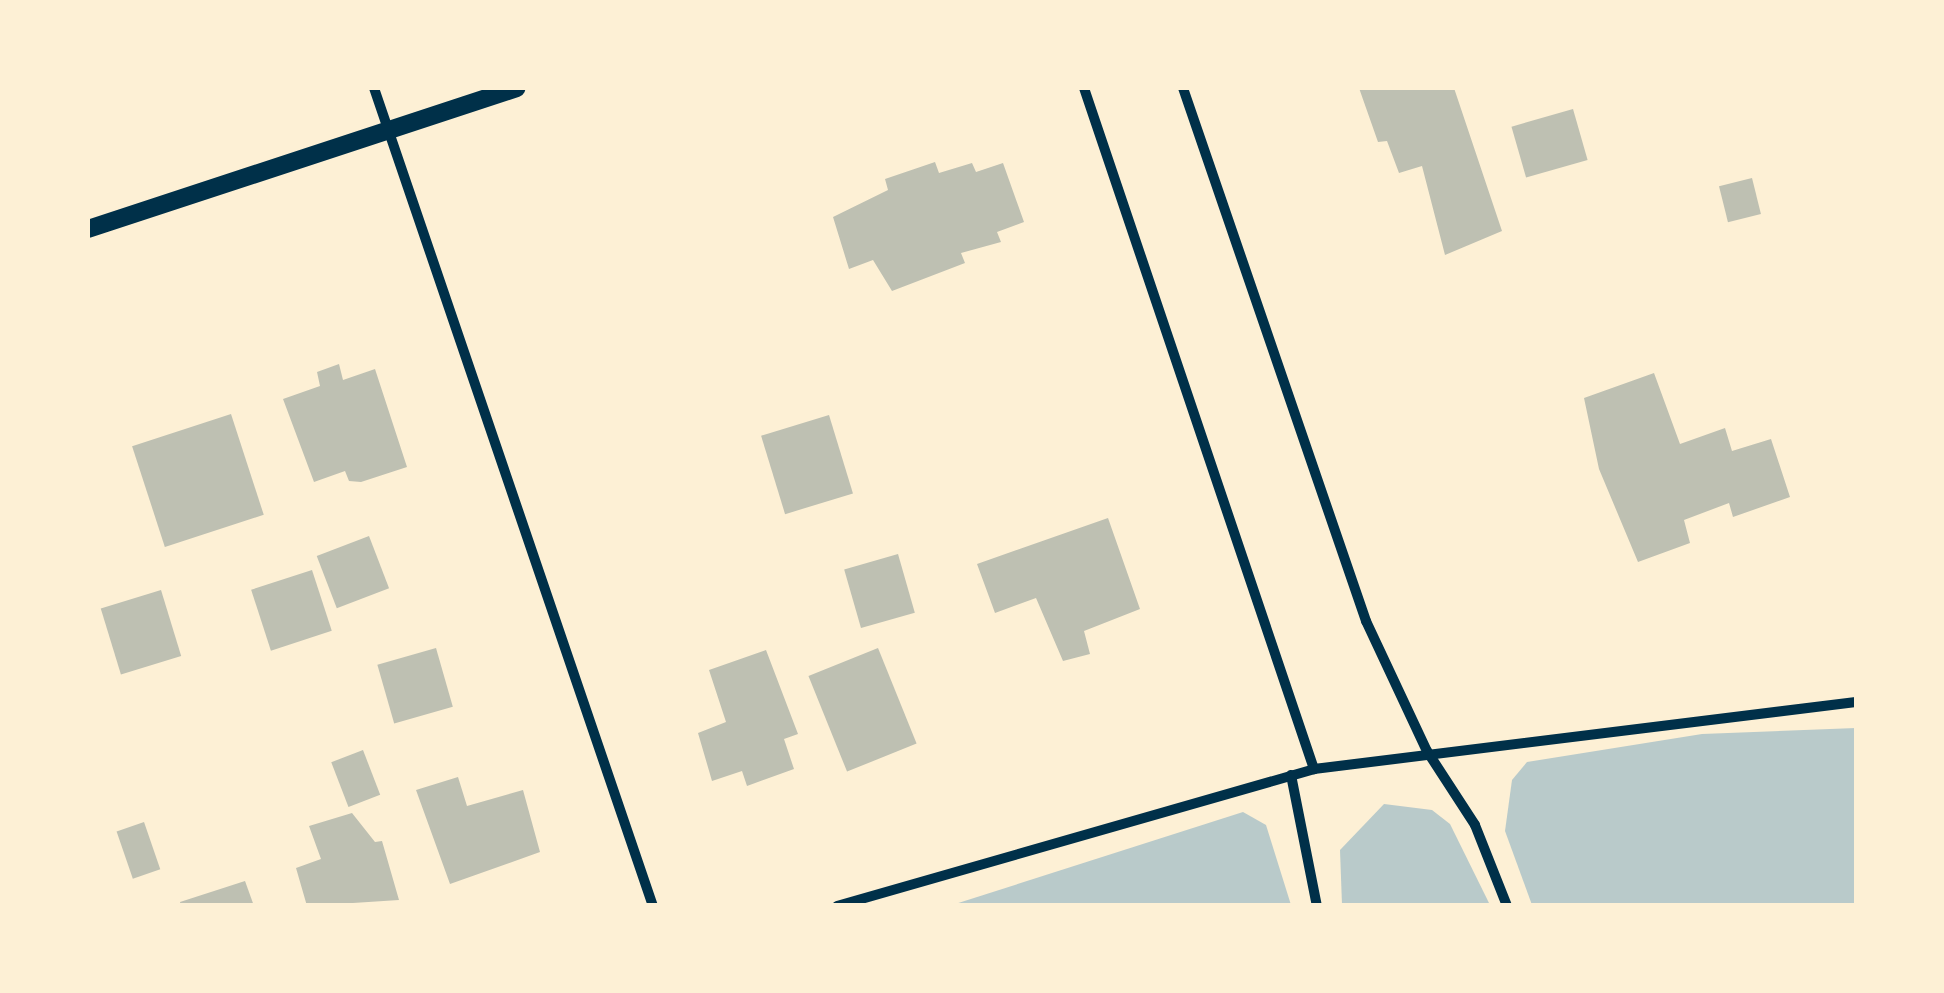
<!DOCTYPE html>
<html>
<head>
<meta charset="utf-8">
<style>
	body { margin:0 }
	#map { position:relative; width:1944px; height:993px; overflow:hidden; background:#fdf0d5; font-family:Merriweather,serif }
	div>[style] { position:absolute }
	.green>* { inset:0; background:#b9caca }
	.building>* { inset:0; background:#bec0b2; transform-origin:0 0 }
	.minor>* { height:10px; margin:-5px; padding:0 5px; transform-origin:5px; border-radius:5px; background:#003049 }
	.tertiary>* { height:18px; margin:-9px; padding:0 9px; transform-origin:9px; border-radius:9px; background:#003049 }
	span { translate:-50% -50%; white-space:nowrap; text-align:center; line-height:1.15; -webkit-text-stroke:10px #fdf0d5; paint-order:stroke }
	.frame { position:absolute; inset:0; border:90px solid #fdf0d5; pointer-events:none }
</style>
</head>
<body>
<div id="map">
	<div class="green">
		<div style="clip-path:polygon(1856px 728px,1856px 905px,1532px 905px,1505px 831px,1512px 780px,1527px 762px,1702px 734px)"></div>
		<div style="clip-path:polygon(1384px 804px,1432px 810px,1450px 824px,1490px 905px,1342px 905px,1340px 850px)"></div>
		<div style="clip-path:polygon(1243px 812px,1266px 825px,1291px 905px,952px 905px)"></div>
	</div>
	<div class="building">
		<div style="clip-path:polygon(1359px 88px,1454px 88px,1502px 231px,1445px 255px,1422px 166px,1399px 173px,1387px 141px,1378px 142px)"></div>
		<div style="left:1573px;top:109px;width:53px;height:64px;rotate:74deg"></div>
		<div style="clip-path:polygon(935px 162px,939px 173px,972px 163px,976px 172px,1003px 163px,1024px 222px,997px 232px,1001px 242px,961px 253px,965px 263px,892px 291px,873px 260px,849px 269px,833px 217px,888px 190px,885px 179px)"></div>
		<div style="left:1752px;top:178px;width:37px;height:34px;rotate:76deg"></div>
		<div style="clip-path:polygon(339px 364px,343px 380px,375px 369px,407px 467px,361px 482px,349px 481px,345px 471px,314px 482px,283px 399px,320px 386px,317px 372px)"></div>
		<div style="clip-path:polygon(1654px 373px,1680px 444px,1725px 428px,1732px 451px,1771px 439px,1790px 497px,1733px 517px,1729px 503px,1684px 520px,1690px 543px,1638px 562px,1599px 469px,1584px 398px)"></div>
		<div style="left:231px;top:414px;width:106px;height:104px;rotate:72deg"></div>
		<div style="left:829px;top:415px;width:82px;height:71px;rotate:73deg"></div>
		<div style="clip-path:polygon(1108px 518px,1140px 609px,1084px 631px,1090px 654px,1063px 661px,1036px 598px,995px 613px,977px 564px)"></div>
		<div style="left:369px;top:536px;width:56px;height:56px;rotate:69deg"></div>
		<div style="left:898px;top:554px;width:61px;height:56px;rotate:74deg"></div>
		<div style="left:312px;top:570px;width:64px;height:64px;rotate:72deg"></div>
		<div style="left:161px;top:590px;width:69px;height:63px;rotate:73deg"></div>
		<div style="left:436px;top:648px;width:61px;height:61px;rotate:74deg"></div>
		<div style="left:878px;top:648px;width:103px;height:75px;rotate:68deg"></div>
		<div style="clip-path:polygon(766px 650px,798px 734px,784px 739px,794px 769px,747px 786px,742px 771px,712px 781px,698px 733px,726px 722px,709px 670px)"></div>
		<div style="left:363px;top:750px;width:48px;height:34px;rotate:69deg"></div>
		<div style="clip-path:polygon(458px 777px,467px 806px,523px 790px,540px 852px,450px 884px,416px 790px)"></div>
		<div style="clip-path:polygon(352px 813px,375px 842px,382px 841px,399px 900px,307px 906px,296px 868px,321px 859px,309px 826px)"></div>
		<div style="left:144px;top:822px;width:50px;height:29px;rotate:71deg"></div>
		<div style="clip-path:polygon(245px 881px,254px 906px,181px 906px,180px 902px)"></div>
	</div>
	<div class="minor">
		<div style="left:374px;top:88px;width:864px;rotate:71.17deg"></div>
		<div style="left:1084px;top:88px;width:719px;rotate:71.34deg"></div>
		<div style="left:1183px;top:88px;width:564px;rotate:71.05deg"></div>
		<div style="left:1366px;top:621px;width:144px;rotate:64.9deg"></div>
		<div style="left:1427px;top:751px;width:88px;rotate:57deg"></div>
		<div style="left:1475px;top:825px;width:87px;rotate:68.4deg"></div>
		<div style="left:1291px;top:775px;width:134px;rotate:78.8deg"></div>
		<div style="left:837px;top:906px;width:496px;rotate:-16deg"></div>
		<div style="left:1314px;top:769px;width:546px;rotate:-7.05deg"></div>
	</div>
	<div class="tertiary">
		<div style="left:88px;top:229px;width:451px;rotate:-18.2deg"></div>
	</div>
	<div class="frame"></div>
</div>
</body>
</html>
